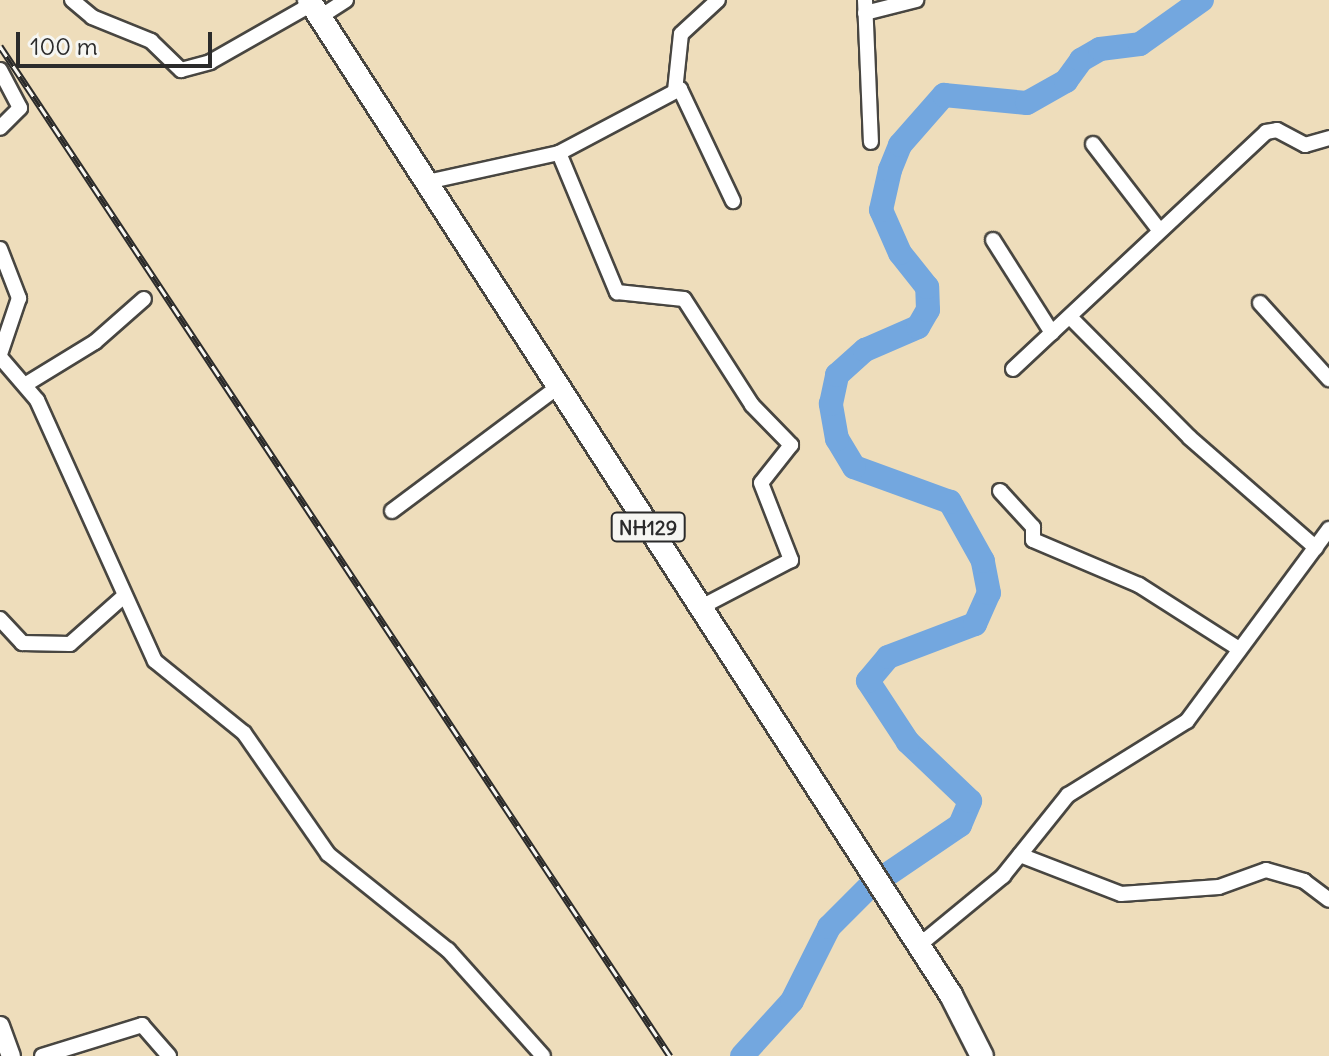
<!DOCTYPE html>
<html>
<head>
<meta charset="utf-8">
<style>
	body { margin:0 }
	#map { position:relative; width:1329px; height:1056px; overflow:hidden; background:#edb; font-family:Delius,sans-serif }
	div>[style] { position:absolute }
	.river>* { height:24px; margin:-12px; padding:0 12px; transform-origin:12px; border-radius:12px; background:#73a7df }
	.roads { filter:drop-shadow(2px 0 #484641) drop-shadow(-2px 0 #484641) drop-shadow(0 2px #484641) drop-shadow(0 -2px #484641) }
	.minor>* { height:14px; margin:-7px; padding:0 7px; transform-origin:7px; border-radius:7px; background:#fff }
	.secondary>* { height:18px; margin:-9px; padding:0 9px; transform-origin:9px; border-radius:9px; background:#fff }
	.trunk>* { height:22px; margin:-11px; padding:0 11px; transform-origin:11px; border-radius:11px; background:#fff }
	.rail>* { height:7px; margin-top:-3.5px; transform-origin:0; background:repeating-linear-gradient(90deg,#f6f6f2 0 12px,#2b2b2b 0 24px); box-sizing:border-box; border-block:2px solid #2b2b2b }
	span { translate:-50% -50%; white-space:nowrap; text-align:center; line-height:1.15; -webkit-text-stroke:7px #f6f6f2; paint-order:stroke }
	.shield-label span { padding:2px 6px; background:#f6f6f2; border:2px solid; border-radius:6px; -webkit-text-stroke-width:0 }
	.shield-label { font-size:20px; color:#2b2b2b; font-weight:700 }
	.scale { position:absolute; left:16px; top:32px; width:196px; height:36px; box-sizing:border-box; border:4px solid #2b2b2b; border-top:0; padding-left:10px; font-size:24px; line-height:28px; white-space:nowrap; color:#2b2b2b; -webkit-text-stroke:6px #f6f6f2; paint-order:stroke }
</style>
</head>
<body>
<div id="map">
	<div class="river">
		<div style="left:888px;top:874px;width:87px;rotate:-34.2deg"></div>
		<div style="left:960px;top:825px;width:26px;rotate:-67deg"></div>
		<div style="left:970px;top:801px;width:86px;rotate:-136.4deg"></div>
		<div style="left:908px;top:742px;width:73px;rotate:-123.3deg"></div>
		<div style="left:868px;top:681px;width:31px;rotate:-50deg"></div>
		<div style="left:888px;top:657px;width:93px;rotate:-20.8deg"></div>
		<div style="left:975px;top:624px;width:34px;rotate:-66deg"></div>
		<div style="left:989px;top:593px;width:33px;rotate:-101deg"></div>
		<div style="left:983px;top:561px;width:68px;rotate:-119.2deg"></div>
		<div style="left:950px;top:502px;width:102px;rotate:-160deg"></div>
		<div style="left:854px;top:467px;width:33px;rotate:-121deg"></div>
		<div style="left:837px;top:439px;width:36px;rotate:-100deg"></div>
		<div style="left:831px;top:404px;width:30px;rotate:-78deg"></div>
		<div style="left:837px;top:375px;width:38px;rotate:-42deg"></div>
		<div style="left:865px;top:350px;width:58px;rotate:-23.5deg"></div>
		<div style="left:918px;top:327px;width:20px;rotate:-60deg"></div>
		<div style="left:928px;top:310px;width:23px;rotate:-92deg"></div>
		<div style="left:927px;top:287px;width:43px;rotate:-128.5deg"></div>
		<div style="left:900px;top:253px;width:47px;rotate:-113.8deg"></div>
		<div style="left:881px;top:210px;width:41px;rotate:-77.3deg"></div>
		<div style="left:890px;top:170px;width:27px;rotate:-68deg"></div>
		<div style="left:900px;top:145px;width:67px;rotate:-48.7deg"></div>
		<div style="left:944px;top:95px;width:83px;rotate:5.5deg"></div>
		<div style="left:1027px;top:103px;width:45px;rotate:-29.4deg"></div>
		<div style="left:1066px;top:81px;width:26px;rotate:-54deg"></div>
		<div style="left:1081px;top:60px;width:22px;rotate:-30deg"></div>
		<div style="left:1100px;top:49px;width:40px;rotate:-7.1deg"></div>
		<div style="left:1140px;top:44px;width:76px;rotate:-35.4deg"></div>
		<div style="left:742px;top:1056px;width:74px;rotate:-47.7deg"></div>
		<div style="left:792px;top:1001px;width:83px;rotate:-63.4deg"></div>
		<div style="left:829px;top:927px;width:54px;rotate:-45deg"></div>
	</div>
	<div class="roads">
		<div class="minor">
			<div style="left:72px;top:0;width:26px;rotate:40deg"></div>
			<div style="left:92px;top:17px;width:64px;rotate:22.1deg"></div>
			<div style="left:151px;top:41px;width:42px;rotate:44deg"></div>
			<div style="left:181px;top:70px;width:30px;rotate:-15deg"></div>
			<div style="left:210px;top:62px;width:117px;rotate:-29.6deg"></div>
			<div style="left:865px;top:0;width:142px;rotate:87.6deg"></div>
			<div style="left:865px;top:13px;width:53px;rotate:-14.3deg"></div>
			<div style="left:320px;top:17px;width:31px;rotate:-33deg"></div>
			<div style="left:0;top:70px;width:43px;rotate:62.2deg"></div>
			<div style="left:20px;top:108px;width:28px;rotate:135deg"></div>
			<div style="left:675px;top:91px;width:57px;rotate:-84deg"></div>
			<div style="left:681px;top:34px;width:50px;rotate:-42.6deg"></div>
			<div style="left:1093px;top:144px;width:105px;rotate:52.4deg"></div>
			<div style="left:559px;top:153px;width:151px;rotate:67.4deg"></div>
			<div style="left:617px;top:292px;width:67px;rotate:6deg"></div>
			<div style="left:684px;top:299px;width:126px;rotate:57.3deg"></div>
			<div style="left:752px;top:405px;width:56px;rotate:45.7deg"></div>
			<div style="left:791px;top:445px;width:48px;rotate:128.3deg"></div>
			<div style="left:761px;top:483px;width:83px;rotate:68.7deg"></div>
			<div style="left:791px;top:560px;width:104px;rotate:152.4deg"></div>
			<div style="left:427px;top:182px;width:135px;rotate:-12.4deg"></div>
			<div style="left:559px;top:153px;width:137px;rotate:-27.9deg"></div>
			<div style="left:680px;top:89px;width:124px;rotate:64.7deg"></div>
			<div style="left:993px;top:240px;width:110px;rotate:57.6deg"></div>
			<div style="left:0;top:249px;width:53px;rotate:68.8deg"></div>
			<div style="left:19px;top:298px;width:59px;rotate:108.7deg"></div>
			<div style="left:1260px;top:303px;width:103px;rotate:47.8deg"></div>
			<div style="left:1070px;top:317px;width:170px;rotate:45.2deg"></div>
			<div style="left:1190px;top:438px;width:167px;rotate:41.1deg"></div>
			<div style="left:0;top:357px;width:57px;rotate:49.3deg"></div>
			<div style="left:37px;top:400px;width:286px;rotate:65.7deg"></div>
			<div style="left:155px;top:661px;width:114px;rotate:39deg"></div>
			<div style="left:244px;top:733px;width:147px;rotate:55.2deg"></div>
			<div style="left:328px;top:854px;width:154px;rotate:38.7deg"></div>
			<div style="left:448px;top:950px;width:142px;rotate:48.1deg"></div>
			<div style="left:1013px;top:369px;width:347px;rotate:-43.1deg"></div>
			<div style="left:1266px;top:132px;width:11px;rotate:-10deg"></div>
			<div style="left:1277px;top:130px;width:32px;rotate:28deg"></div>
			<div style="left:1305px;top:145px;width:25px;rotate:-16deg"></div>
			<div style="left:28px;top:383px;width:79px;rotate:-31.5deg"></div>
			<div style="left:95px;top:342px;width:65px;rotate:-41.3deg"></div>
			<div style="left:1000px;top:491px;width:49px;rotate:47.5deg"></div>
			<div style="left:1033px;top:527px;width:13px;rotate:90deg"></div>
			<div style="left:1033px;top:540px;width:115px;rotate:23deg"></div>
			<div style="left:1139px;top:585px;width:119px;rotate:32.6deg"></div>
			<div style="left:392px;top:511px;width:207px;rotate:-36.8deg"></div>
			<div style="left:0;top:619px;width:33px;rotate:47deg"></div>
			<div style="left:22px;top:643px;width:48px;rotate:1.2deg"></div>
			<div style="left:70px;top:644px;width:71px;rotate:-41.6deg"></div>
			<div style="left:1020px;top:855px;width:108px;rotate:21.1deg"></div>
			<div style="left:1121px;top:894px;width:98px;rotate:-4.1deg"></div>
			<div style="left:1219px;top:887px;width:50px;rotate:-19.9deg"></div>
			<div style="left:1266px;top:870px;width:40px;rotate:16deg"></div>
			<div style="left:1304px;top:881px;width:31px;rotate:37deg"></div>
			<div style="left:917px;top:947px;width:112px;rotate:-39.5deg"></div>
			<div style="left:1003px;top:876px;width:104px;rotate:-51.3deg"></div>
			<div style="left:1068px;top:795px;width:140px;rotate:-31.9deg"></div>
			<div style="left:1187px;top:721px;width:239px;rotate:-53.5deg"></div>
			<div style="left:42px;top:1056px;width:105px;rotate:-17.2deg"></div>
			<div style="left:142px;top:1025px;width:41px;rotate:48.9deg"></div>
		</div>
		<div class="secondary">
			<div style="left:0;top:1026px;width:32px;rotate:70deg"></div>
		</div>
		<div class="trunk">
			<div style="left:309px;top:0;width:1184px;rotate:57.17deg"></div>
			<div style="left:951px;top:995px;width:68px;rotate:63.1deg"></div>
		</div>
	</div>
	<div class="rail">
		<div style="left:0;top:46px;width:1212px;rotate:56.44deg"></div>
	</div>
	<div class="shield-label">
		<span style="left:648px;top:527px">NH129</span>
	</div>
	<div class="scale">100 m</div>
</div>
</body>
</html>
